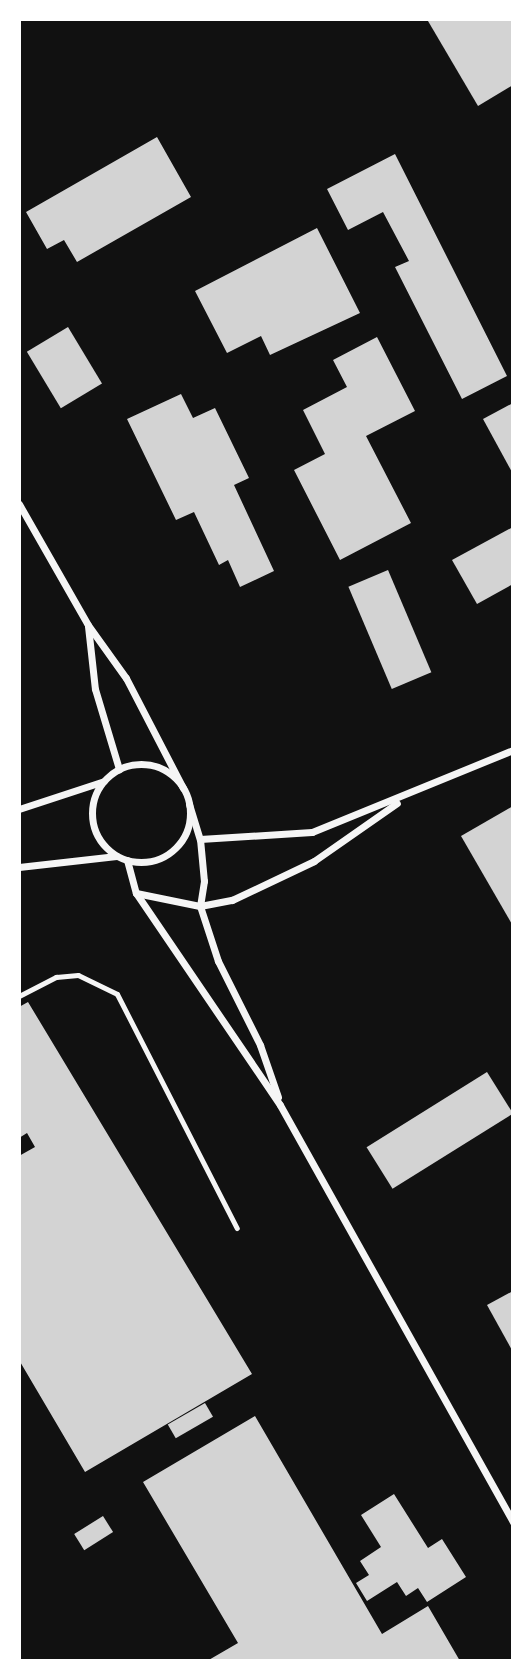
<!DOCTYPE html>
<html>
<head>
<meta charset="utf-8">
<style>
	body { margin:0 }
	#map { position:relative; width:532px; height:1680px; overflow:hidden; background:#111; font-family:Raleway,sans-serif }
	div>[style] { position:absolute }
	.building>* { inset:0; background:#d3d3d3; transform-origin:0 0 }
	.service>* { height:5px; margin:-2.5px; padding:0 2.5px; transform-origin:2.5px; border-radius:2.5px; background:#f5f5f5 }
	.minor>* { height:7px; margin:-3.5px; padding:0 3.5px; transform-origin:3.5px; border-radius:3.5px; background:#f5f5f5 }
	.minor>.ring { margin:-3.5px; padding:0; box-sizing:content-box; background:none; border:7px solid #f5f5f5; border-radius:50% }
	span { translate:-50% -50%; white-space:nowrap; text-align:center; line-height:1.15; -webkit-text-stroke:5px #fff; paint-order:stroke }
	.frame { position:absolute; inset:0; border:21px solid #fff; pointer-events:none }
</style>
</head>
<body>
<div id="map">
	<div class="building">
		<div style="clip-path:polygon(431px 19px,513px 19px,513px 85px,478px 106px,428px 21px)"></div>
		<div style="clip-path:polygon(157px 137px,191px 197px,77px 262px,64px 240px,47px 249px,26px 212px)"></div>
		<div style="clip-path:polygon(395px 154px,507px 376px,462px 399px,395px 267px,409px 261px,383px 212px,348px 230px,327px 189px)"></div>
		<div style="clip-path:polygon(317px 228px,360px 313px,270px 355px,261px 336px,227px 353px,195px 291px)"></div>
		<div style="left:68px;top:327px;width:66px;height:48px;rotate:59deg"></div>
		<div style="clip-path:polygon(377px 337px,415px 411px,366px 436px,411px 523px,340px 560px,294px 470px,325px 454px,303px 410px,347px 387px,333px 360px)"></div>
		<div style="clip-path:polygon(181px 394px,193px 418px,215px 408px,249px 478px,234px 485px,274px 571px,240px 587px,228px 560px,219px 565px,194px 512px,176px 520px,127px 419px)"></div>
		<div style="clip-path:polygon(513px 403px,513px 474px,483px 419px)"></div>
		<div style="clip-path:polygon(513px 527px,513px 584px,477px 604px,452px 560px)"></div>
		<div style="left:388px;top:570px;width:111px;height:43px;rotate:67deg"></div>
		<div style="clip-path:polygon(513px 806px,513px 926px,461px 836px)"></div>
		<div style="clip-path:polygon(28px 1002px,252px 1374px,85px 1472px,19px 1360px,19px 1156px,35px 1147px,27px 1133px,19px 1138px,19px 1007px)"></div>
		<div style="left:487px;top:1072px;width:49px;height:142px;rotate:58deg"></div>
		<div style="clip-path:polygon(513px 1291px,513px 1352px,487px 1305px)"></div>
		<div style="left:205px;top:1403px;width:16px;height:43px;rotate:60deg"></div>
		<div style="clip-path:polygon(255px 1416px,382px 1634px,428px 1606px,460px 1661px,207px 1661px,238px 1643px,143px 1482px)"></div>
		<div style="clip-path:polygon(394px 1494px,428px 1548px,442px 1539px,466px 1577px,427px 1602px,418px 1588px,406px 1596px,397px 1582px,367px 1601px,356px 1583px,369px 1575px,360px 1561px,381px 1547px,361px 1515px)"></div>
		<div style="left:103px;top:1516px;width:19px;height:34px;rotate:58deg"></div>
	</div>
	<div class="service">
		<div style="left:19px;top:996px;width:42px;rotate:-27.2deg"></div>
		<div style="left:56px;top:977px;width:22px;rotate:-5deg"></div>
		<div style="left:78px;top:975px;width:43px;rotate:26deg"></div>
		<div style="left:117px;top:994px;width:263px;rotate:62.9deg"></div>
	</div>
	<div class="minor">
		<div style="left:19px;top:504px;width:139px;rotate:60.3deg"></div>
		<div style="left:88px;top:625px;width:65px;rotate:54.4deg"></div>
		<div style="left:126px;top:678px;width:124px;rotate:62.6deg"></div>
		<div style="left:88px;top:626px;width:63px;rotate:83.7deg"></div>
		<div style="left:95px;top:689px;width:84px;rotate:73.3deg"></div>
		<div class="ring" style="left:92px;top:764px;width:91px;height:91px"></div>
		<div style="left:189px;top:804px;width:37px;rotate:73deg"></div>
		<div style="left:200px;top:839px;width:42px;rotate:84.6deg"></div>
		<div style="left:204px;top:881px;width:25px;rotate:99deg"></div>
		<div style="left:200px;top:906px;width:58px;rotate:71.9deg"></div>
		<div style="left:218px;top:961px;width:94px;rotate:63.4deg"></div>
		<div style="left:260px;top:1045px;width:55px;rotate:70.9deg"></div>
		<div style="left:19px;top:809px;width:89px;rotate:-18.2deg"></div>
		<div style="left:200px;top:839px;width:112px;rotate:-3.6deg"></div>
		<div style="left:312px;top:832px;width:217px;rotate:-22.2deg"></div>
		<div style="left:127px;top:860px;width:34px;rotate:75deg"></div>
		<div style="left:136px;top:893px;width:256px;rotate:55.8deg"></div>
		<div style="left:280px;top:1105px;width:478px;rotate:60.8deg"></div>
		<div style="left:19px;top:867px;width:98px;rotate:-6.5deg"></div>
		<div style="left:136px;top:893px;width:65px;rotate:11.5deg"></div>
		<div style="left:200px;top:906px;width:33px;rotate:-11deg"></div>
		<div style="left:232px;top:900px;width:91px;rotate:-25.4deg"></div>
		<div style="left:314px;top:861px;width:101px;rotate:-34.9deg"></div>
	</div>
	<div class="frame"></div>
</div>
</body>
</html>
